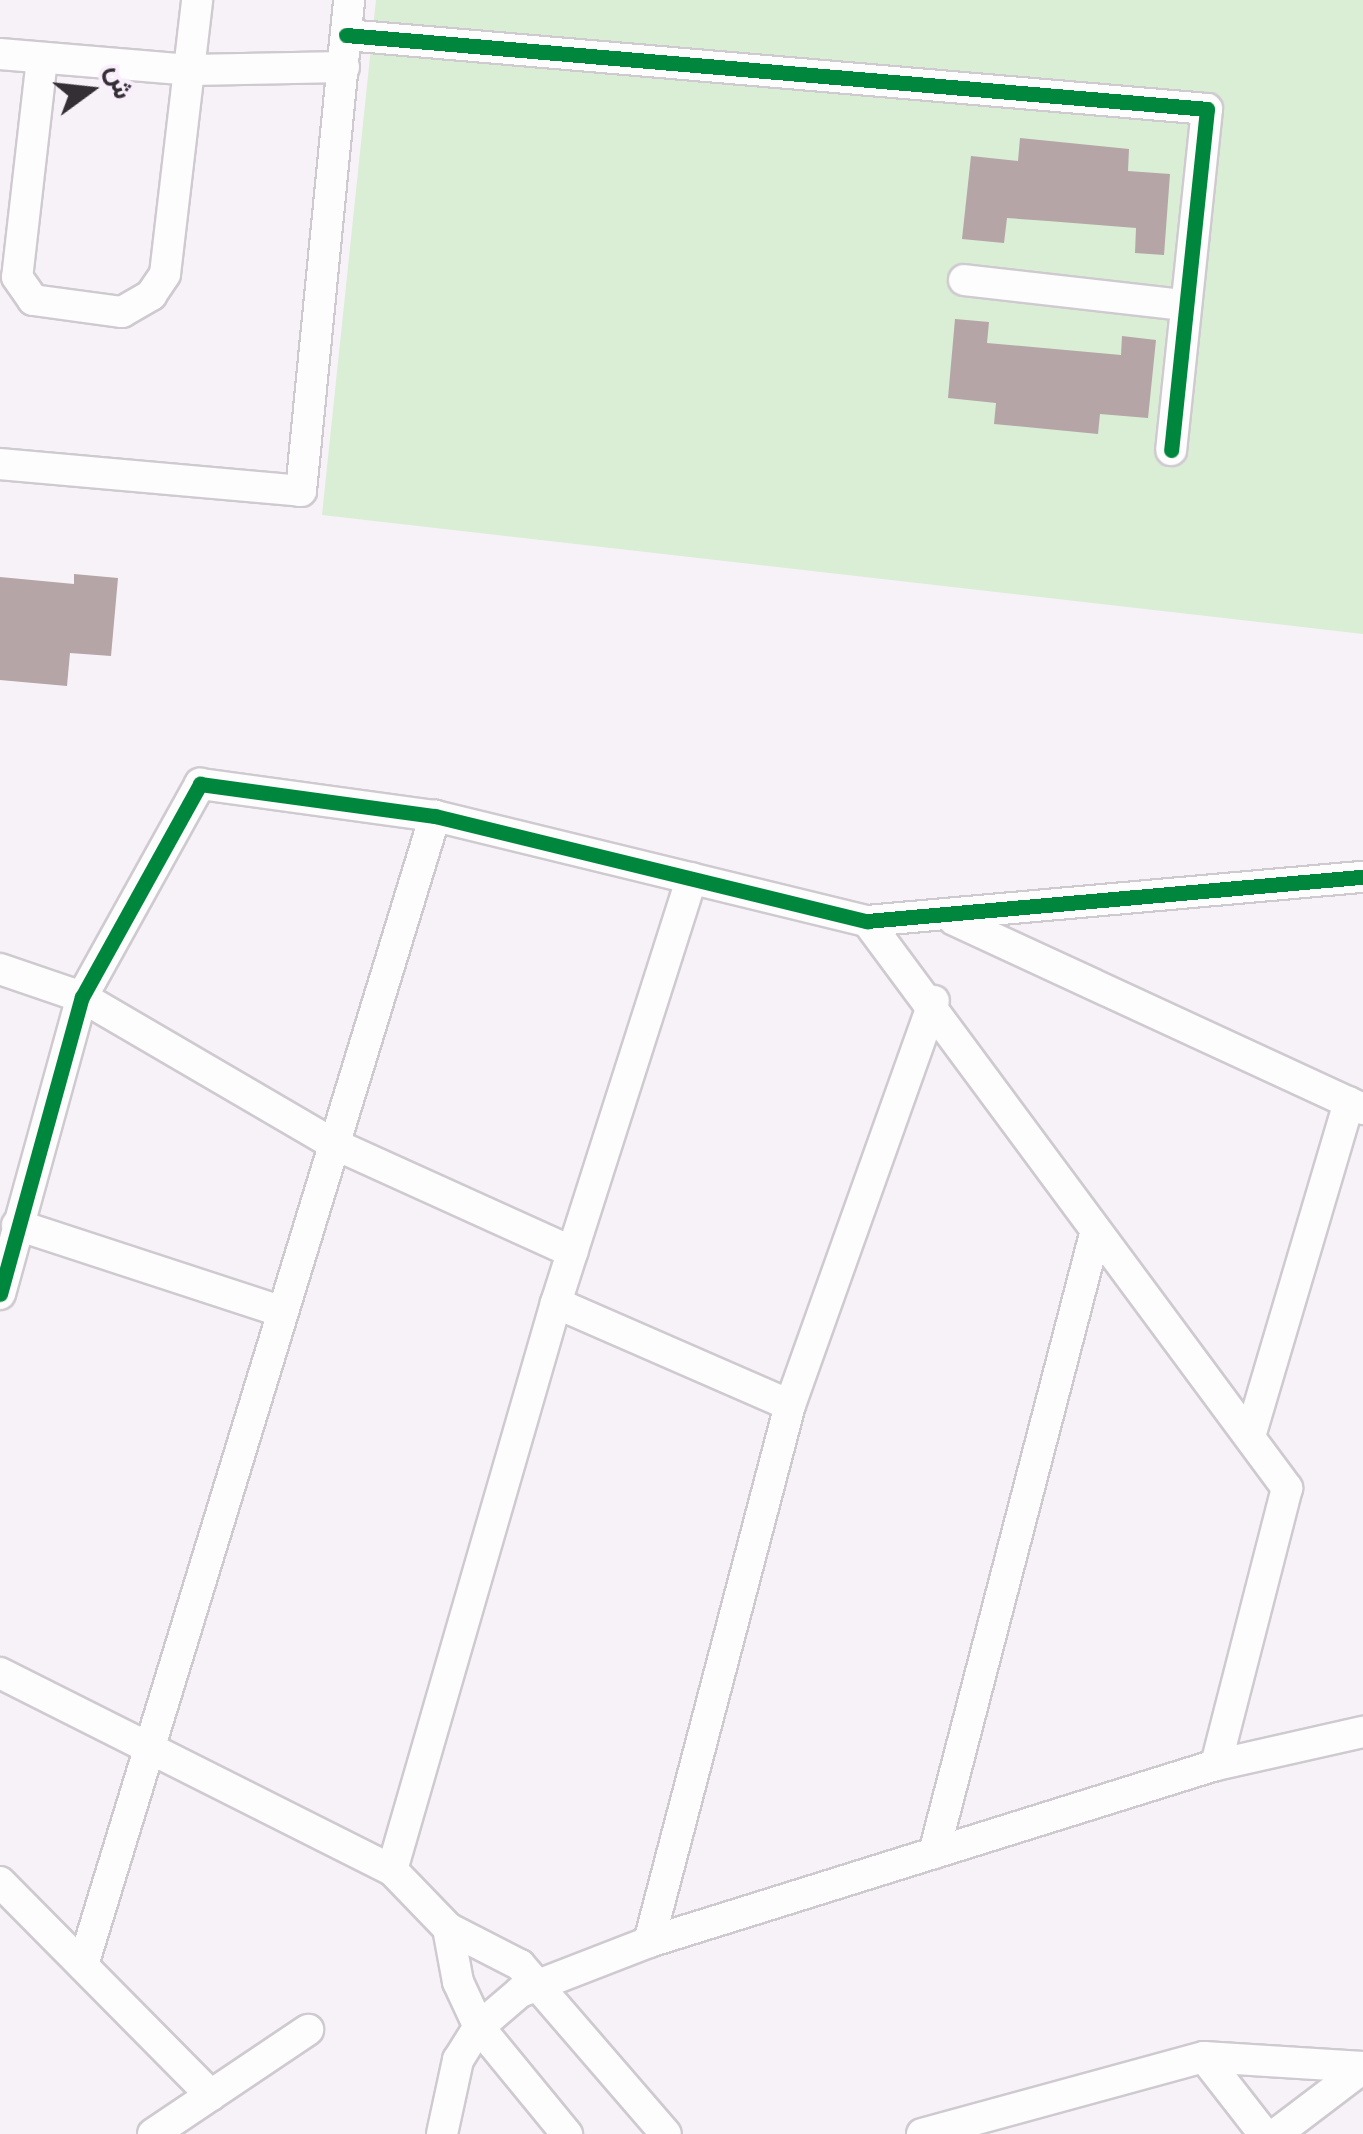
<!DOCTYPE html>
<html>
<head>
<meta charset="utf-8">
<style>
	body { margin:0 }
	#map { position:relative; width:1363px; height:2134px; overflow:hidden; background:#f7f2f8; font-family:Spectral,Vazirmatn,serif }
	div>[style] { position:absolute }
	.green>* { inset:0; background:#daedd5 }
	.building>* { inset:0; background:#b5a5a6 }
	.roads { filter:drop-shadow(2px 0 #cfcad0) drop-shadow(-2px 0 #cfcad0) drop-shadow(0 2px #cfcad0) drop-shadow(0 -2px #cfcad0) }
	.minor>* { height:30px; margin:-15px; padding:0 15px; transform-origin:15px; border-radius:15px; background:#fefdfe }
	.cycleway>* { height:15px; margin:-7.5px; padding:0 7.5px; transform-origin:7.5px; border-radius:7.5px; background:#00873e }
	span { translate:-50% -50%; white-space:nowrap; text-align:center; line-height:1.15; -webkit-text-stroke:10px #f9eefc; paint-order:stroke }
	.north { position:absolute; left:40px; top:40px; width:100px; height:100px; -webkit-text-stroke:8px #f9eefc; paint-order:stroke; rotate:75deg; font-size:28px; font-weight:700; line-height:40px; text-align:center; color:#332f34 }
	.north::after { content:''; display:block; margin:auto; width:35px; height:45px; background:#332f34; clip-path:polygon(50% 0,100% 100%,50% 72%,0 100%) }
</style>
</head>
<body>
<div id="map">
	<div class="green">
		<div style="clip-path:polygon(376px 0,1363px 0,1363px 634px,322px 515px)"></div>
	</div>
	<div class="building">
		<div style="clip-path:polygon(1020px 138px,1129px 149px,1128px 171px,1170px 174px,1164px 255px,1135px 253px,1136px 228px,1048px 221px,1007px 218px,1004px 243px,962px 239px,971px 156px,1018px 161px)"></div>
		<div style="clip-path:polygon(955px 319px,989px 322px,987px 343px,1121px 355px,1122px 336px,1156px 340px,1148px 418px,1100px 414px,1098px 434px,994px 424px,996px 403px,948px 398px)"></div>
		<div style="clip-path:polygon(74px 574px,118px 578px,111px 656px,70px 653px,67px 686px,0 680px,0 577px,74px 584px)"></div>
	</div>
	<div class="roads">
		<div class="minor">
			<div style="left:346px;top:35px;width:864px;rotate:4.91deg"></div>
			<div style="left:1207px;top:109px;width:343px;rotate:96deg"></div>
			<div style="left:0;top:54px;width:193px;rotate:4.8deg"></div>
			<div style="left:192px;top:70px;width:152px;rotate:-1.1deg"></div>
			<div style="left:42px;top:59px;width:219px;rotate:96.5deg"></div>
			<div style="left:17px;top:277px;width:28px;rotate:55deg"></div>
			<div style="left:33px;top:300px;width:90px;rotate:7.7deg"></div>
			<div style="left:122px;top:312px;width:34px;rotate:-30deg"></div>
			<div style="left:151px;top:295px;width:25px;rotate:-56deg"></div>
			<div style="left:165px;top:274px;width:276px;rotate:-83.3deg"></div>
			<div style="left:964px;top:280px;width:222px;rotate:6.5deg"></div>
			<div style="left:0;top:464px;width:302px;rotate:5.1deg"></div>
			<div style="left:301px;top:491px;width:493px;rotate:-84.4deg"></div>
			<div style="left:954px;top:920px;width:451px;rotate:24.8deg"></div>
			<div style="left:867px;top:921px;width:706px;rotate:53.47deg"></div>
			<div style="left:1287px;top:1488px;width:286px;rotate:104.4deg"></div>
			<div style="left:0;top:969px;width:87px;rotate:18.9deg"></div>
			<div style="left:82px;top:997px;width:290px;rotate:30.3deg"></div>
			<div style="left:332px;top:1143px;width:264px;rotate:24.4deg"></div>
			<div style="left:17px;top:1225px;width:277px;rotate:18.1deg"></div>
			<div style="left:0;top:1294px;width:308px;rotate:-74.6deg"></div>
			<div style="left:82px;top:997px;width:244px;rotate:-61deg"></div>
			<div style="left:200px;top:784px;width:237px;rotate:7.8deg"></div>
			<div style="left:435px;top:816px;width:445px;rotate:13.7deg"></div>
			<div style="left:867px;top:921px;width:498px;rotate:-5.1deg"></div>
			<div style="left:556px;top:1303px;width:255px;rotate:23.6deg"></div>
			<div style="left:1251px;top:1433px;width:345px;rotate:-73.5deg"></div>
			<div style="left:0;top:1673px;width:439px;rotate:26.7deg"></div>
			<div style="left:392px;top:1870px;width:81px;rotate:46deg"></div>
			<div style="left:448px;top:1928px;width:81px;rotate:27.2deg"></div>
			<div style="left:520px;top:1965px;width:223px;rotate:49.2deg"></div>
			<div style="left:934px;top:1853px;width:640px;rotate:-75.42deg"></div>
			<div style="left:392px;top:1870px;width:590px;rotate:-73.87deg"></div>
			<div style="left:556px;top:1303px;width:446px;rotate:-72.3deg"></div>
			<div style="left:0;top:1882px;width:300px;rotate:45.3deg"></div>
			<div style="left:448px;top:1928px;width:55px;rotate:79.5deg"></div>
			<div style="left:458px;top:1982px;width:50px;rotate:65deg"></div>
			<div style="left:479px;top:2027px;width:139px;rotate:50.6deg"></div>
			<div style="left:649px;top:1942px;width:555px;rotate:-75.29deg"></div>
			<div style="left:790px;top:1405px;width:429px;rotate:-70.4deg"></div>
			<div style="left:83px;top:1965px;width:1202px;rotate:-72.97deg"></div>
			<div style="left:1204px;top:2057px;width:98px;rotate:52.1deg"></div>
			<div style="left:153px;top:2134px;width:187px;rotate:-33.9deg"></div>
			<div style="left:442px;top:2134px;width:76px;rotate:-77.8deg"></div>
			<div style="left:458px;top:2060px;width:39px;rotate:-58deg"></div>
			<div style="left:479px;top:2027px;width:54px;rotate:-40.5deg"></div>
			<div style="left:520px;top:1992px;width:138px;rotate:-21.2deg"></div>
			<div style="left:649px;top:1942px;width:594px;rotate:-17.34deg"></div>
			<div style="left:1216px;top:1765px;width:151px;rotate:-12.7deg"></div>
			<div style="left:922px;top:2134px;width:292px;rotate:-15.3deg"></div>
			<div style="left:1204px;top:2057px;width:159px;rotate:3.6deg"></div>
			<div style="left:1276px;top:2134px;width:109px;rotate:-37.2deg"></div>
		</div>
	</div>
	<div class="cycleway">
		<div style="left:346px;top:35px;width:864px;rotate:4.91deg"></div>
		<div style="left:1207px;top:109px;width:343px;rotate:96deg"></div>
		<div style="left:0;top:1294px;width:308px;rotate:-74.6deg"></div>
		<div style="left:82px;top:997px;width:244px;rotate:-61deg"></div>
		<div style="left:200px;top:784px;width:237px;rotate:7.8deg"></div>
		<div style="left:435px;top:816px;width:445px;rotate:13.7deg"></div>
		<div style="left:867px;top:921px;width:498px;rotate:-5.1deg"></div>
	</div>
	<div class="north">ش</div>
</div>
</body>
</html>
